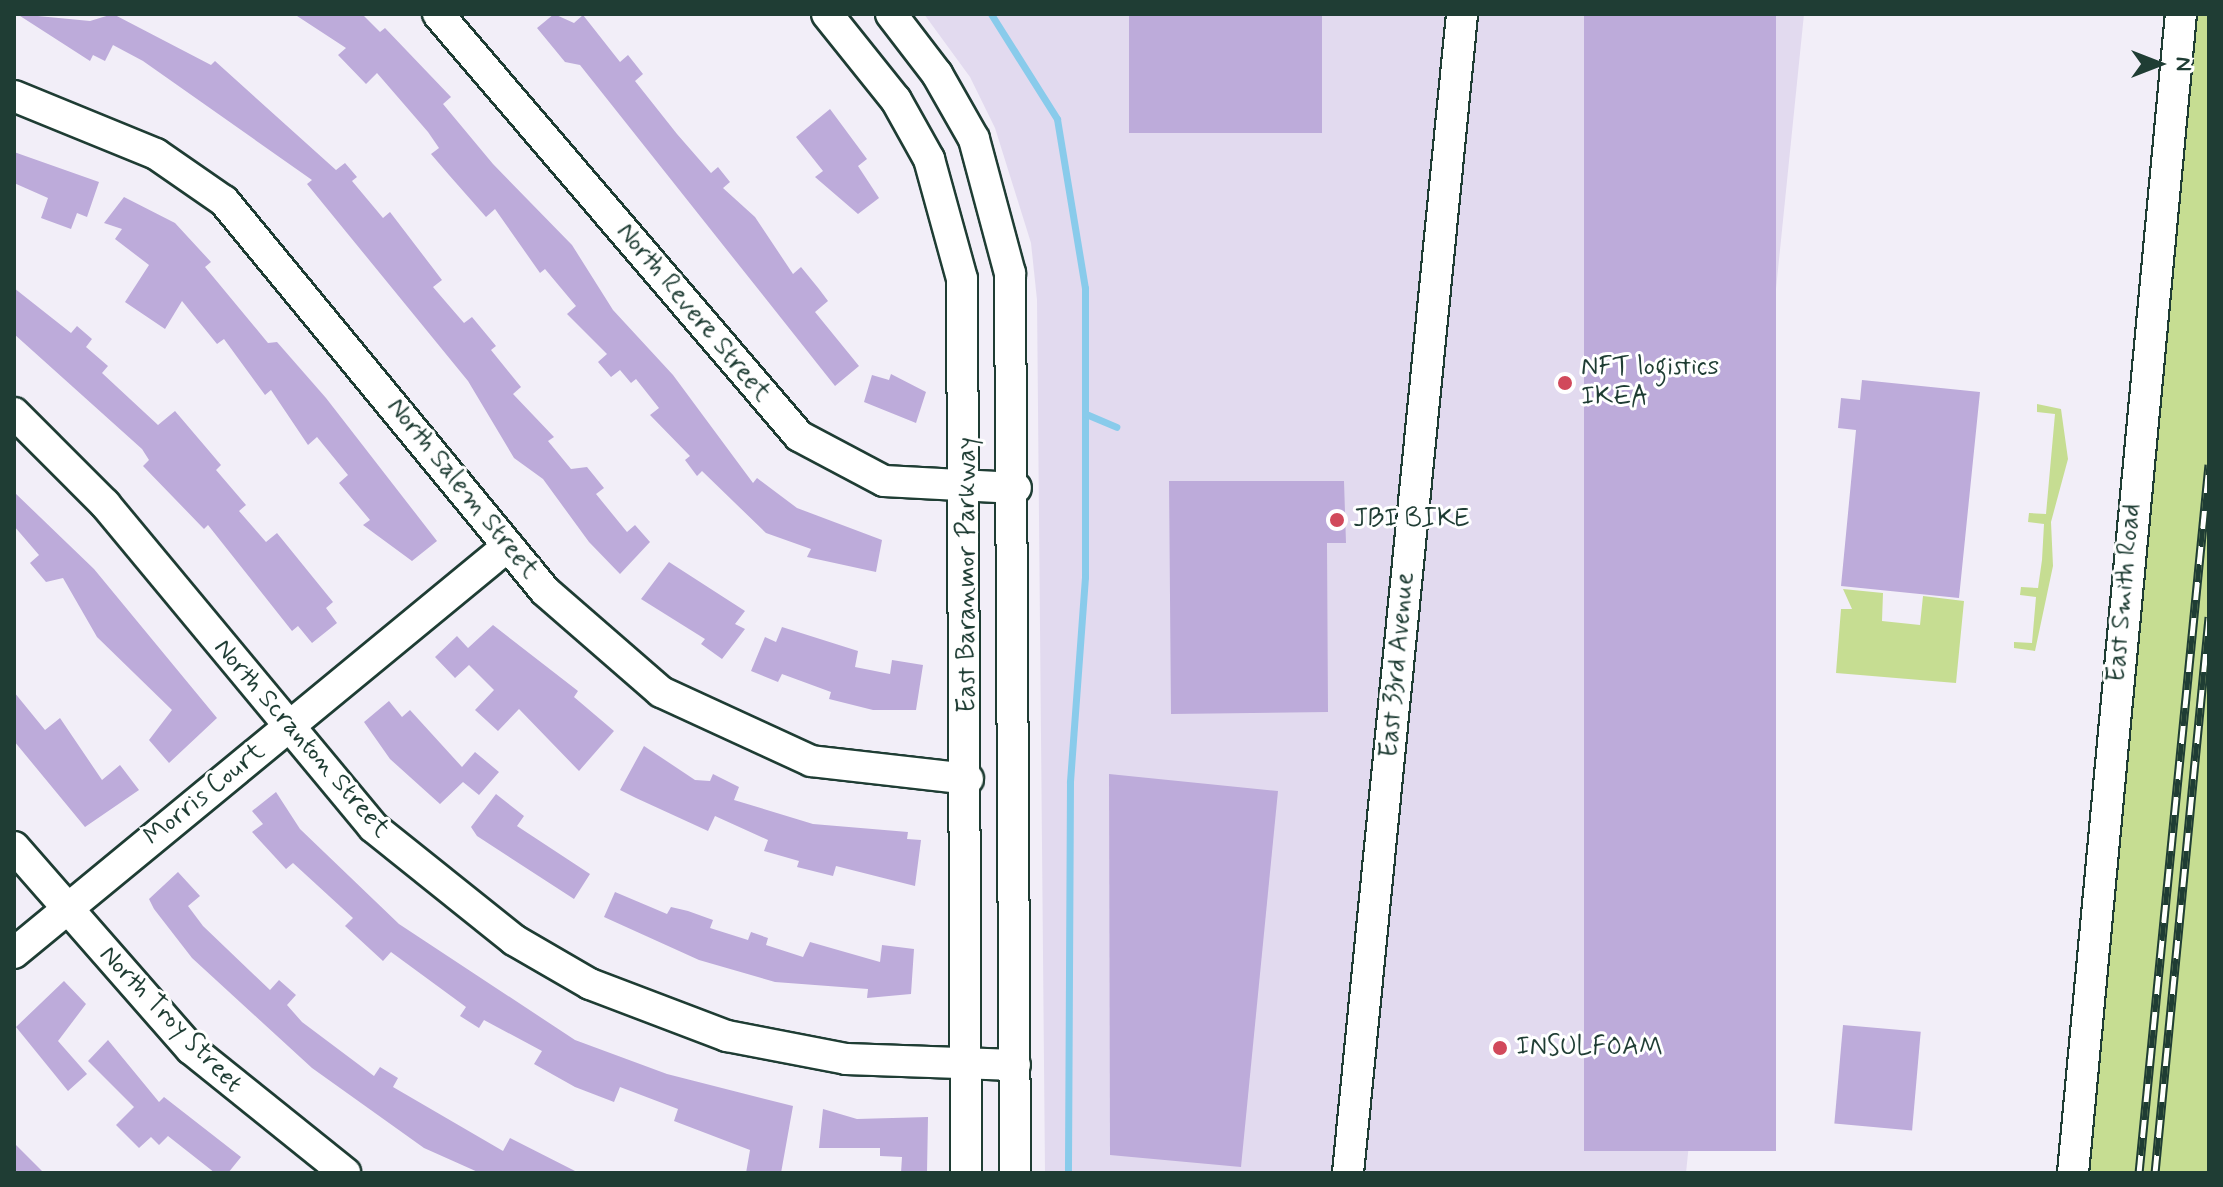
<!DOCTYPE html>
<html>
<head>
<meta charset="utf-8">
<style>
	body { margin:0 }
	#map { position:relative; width:2223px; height:1187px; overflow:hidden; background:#f2eef8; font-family:Mynerve,sans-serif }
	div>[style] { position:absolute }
	.built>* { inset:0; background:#e2daef }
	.green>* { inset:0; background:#c6dd92 }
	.stream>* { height:7px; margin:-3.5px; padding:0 3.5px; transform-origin:3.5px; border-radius:3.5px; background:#89cbeb }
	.building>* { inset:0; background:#bdabda; transform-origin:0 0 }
	.roads { filter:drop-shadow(2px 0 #1f3d34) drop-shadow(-2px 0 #1f3d34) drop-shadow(0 2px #1f3d34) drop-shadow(0 -2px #1f3d34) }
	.minor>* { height:30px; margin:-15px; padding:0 15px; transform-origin:15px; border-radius:15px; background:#fff }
	.rail>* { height:9px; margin-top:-4.5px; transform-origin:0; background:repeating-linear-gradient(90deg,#fff 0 18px,#1f3d34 0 36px); box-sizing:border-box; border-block:2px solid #1f3d34 }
	.dots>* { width:22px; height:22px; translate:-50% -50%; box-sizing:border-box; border:4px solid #fff; border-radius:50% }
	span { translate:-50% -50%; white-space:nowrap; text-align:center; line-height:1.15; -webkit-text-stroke:6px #fff; paint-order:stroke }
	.street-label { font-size:26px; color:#1f3d34 }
	.poi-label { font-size:26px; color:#1f3d34 }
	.left { translate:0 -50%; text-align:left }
	.frame { position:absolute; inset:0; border:16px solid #1f3d34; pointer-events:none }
	.north { position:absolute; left:2119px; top:24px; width:80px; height:80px; -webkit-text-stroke:6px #fff; paint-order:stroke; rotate:90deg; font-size:22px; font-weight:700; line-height:32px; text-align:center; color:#1f3d34 }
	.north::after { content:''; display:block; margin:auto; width:28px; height:36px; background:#1f3d34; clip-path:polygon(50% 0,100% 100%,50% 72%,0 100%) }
</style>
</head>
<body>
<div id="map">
	<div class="built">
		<div style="clip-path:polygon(924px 14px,1804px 14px,1686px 1173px,1045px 1173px,1037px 300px,1031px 243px,995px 128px,970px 77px)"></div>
	</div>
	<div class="green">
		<div style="clip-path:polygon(2192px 14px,2209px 14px,2209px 1173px,2079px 1173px)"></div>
		<div style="clip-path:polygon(2037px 404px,2061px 409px,2068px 459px,2051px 522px,2053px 566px,2035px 651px,2014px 648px,2014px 642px,2032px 643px,2036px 597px,2020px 595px,2021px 587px,2038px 588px,2042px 560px,2044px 524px,2028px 522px,2029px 513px,2046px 514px,2055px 414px,2037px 412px)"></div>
		<div style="clip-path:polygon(1843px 589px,1883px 593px,1882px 621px,1920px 625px,1923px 596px,1964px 601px,1956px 683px,1836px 673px,1841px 609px,1852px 609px)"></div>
	</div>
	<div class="stream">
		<div style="left:991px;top:14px;width:124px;rotate:57.8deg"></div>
		<div style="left:1057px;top:119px;width:171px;rotate:80.6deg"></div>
		<div style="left:1085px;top:288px;width:289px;rotate:90deg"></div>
		<div style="left:1085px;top:577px;width:206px;rotate:94.2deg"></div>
		<div style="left:1070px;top:782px;width:391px;rotate:90.3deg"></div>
		<div style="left:1086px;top:414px;width:33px;rotate:23deg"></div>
	</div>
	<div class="building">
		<div style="clip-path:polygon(17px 14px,90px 21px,113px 14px,211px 65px,215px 61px,336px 170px,345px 163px,357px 177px,352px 181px,383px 218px,390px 212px,442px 280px,433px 287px,445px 301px,464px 323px,472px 317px,496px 346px,491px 350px,521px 387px,513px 394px,554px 437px,548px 441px,571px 469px,587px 467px,604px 488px,596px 494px,627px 532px,635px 525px,650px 542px,620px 574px,589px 542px,543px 479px,514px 458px,468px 381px,307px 184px,312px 180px,143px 61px,113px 45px,105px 61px,93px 55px,90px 61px)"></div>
		<div style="clip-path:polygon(294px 14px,362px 14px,380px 32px,385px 28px,451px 97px,443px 104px,493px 164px,572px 245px,613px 310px,673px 375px,753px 483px,757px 478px,797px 508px,882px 540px,876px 572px,807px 557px,811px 549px,766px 533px,702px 471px,697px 476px,685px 460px,690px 456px,650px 415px,659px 408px,636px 379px,631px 383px,620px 370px,611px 377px,598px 362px,607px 354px,567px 314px,576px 306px,545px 269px,540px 273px,495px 209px,486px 217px,449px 175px,431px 154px,439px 148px,428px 132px,377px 73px,366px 84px,338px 55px,346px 48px)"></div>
		<div style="clip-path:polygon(554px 14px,574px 23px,583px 15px,620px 62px,628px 55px,643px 74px,635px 81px,677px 134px,711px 173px,718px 167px,730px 182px,723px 188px,755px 217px,793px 274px,801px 267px,819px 289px,828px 301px,815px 312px,859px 366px,835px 386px,580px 65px,565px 62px,537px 28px)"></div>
		<div style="left:1129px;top:14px;width:193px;height:119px"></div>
		<div style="left:1584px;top:14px;width:192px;height:1137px"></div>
		<div style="clip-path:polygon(830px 109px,867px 159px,858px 166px,879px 198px,858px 214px,815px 177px,823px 171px,796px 137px)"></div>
		<div style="clip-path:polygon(14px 152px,99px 182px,87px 217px,77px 213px,71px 229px,41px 218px,48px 198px,14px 183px)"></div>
		<div style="clip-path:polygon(124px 197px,175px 223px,211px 262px,205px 267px,268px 343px,277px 342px,326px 398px,437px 541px,412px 561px,363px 525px,370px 520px,339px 483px,348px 475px,317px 437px,308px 445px,271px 390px,265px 395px,224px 339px,217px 344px,182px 301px,165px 329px,125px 302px,149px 265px,115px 239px,122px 229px,104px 223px)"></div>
		<div style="clip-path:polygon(14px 288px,71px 333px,77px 326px,92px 339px,86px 347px,108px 366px,102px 373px,158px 425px,175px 411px,221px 465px,216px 470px,246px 505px,239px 511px,266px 542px,277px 533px,333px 602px,326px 608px,337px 623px,312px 643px,298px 626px,292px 631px,208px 525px,204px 529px,143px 466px,149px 460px,142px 449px,14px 334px)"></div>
		<div style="clip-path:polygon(891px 374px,926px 392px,916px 423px,864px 402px,872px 375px,889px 380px)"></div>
		<div style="clip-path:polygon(1862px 380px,1980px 392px,1959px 598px,1841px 586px,1856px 430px,1838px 428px,1841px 398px,1860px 400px)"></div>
		<div style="clip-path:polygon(1169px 481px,1344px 481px,1346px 543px,1327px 543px,1328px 712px,1171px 714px)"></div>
		<div style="clip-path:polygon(14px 492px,94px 569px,217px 718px,169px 763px,149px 740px,172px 710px,97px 637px,63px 578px,46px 582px,30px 563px,39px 555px,14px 526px)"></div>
		<div style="clip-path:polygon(669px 562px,745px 611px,735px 624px,745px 629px,722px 659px,701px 644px,705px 639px,641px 599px)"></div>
		<div style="clip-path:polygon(493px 625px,578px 691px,574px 697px,614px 731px,579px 771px,519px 709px,498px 731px,475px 710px,494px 690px,469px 665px,455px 678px,435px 657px,457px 636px,468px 648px)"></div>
		<div style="clip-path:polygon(782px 627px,858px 651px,855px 667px,890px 674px,892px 660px,923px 665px,916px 710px,873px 710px,829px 699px,831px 692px,782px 674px,778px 682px,751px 671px,765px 637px,776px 642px)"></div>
		<div style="clip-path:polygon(14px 692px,45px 730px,60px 718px,102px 780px,120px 765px,139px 790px,85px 827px,14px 741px)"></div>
		<div style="clip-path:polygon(389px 701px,402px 717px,410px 710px,462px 767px,475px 752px,499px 772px,479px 795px,463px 782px,440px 804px,390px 759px,364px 722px)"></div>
		<div style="clip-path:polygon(644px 746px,695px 780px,710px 781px,713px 774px,739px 787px,734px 800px,813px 824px,908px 832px,907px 839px,921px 840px,915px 886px,836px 866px,833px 876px,797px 867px,799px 861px,764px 851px,768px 840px,715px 816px,708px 831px,636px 798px,620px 790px)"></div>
		<div style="clip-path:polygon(1109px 774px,1278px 791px,1241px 1167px,1110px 1155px)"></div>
		<div style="clip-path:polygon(276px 792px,300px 829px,399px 924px,575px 1040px,667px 1074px,793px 1106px,781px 1173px,746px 1173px,750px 1150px,674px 1121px,678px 1109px,620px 1087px,614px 1102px,575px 1087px,534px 1064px,542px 1051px,484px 1020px,479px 1028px,460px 1016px,466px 1007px,391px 952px,383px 961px,345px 926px,353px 918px,293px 863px,286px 869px,252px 832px,263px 824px,252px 811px)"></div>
		<div style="clip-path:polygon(496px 794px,524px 816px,517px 826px,590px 874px,574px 899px,477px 836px,471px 827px)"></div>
		<div style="clip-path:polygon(178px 872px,200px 896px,188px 906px,203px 926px,270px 990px,279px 980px,296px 995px,287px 1005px,302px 1022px,374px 1076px,380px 1067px,398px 1078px,393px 1087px,503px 1151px,510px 1138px,579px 1173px,480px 1173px,424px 1148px,312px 1068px,192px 958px,154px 909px,149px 899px)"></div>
		<div style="clip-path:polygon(615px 892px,667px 914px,671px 907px,688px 911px,713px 920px,710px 928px,748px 940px,751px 932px,768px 938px,766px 945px,803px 957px,810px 942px,880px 962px,882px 945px,914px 949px,911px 994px,867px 998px,868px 989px,775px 982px,699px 960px,604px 917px)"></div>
		<div style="clip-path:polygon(64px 981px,86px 1004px,58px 1041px,87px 1074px,68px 1091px,16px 1027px)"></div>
		<div style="left:1843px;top:1025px;width:78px;height:99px;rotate:5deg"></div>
		<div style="clip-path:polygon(108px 1040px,159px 1102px,164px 1097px,241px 1157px,228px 1173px,215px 1173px,168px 1136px,159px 1145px,151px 1137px,139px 1148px,116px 1125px,134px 1107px,88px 1061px)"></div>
		<div style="clip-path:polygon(823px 1109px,857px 1119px,928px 1117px,927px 1173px,901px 1173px,902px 1157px,880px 1156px,880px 1148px,819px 1148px)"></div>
		<div style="clip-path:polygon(14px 1143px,44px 1173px,14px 1173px)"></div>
	</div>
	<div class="roads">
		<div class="minor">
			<div style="left:438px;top:14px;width:555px;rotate:49.45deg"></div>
			<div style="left:799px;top:436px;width:96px;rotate:27.9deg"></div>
			<div style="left:884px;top:481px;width:132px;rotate:3deg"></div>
			<div style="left:827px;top:14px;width:110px;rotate:51.3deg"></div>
			<div style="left:896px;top:100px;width:68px;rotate:60.8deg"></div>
			<div style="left:929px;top:159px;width:124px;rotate:74.6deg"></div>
			<div style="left:962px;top:279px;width:894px;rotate:89.74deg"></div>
			<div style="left:891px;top:14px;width:76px;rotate:52.5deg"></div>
			<div style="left:937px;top:74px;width:75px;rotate:60.4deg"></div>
			<div style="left:974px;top:139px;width:139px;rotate:75deg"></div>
			<div style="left:1010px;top:273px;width:900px;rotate:89.68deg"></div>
			<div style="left:14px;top:96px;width:153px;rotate:22.2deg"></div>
			<div style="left:156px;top:154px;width:83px;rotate:34.7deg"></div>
			<div style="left:224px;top:201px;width:505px;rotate:50.54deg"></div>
			<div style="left:545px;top:591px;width:154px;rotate:41deg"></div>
			<div style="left:661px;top:692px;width:165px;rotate:24.7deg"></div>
			<div style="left:811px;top:761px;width:158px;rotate:6.5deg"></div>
			<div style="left:14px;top:413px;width:129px;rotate:45deg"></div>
			<div style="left:105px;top:504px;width:420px;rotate:50.3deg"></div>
			<div style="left:373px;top:827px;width:181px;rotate:38.7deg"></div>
			<div style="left:514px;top:940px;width:88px;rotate:30.1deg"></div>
			<div style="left:590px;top:984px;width:147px;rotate:20.8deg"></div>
			<div style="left:727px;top:1036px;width:121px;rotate:10.9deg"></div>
			<div style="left:846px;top:1059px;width:169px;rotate:2deg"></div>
			<div style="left:14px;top:847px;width:269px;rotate:48.8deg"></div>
			<div style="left:191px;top:1049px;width:198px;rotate:38.8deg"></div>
			<div style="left:14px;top:953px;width:640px;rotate:-39.48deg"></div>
			<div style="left:1348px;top:1173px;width:1165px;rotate:-84.38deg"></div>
			<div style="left:2073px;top:1173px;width:1164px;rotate:-84.68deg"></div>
		</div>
	</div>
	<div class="rail">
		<div style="left:2139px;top:1173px;width:712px;rotate:-84.36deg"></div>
		<div style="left:2155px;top:1173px;width:559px;rotate:-84.45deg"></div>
	</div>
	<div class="dots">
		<div style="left:1565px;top:383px;background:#d1495b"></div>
		<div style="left:1337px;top:520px;background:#d1495b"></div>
		<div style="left:1500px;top:1048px;background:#d1495b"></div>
	</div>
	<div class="street-label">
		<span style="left:693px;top:313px;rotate:50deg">North Revere Street</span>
		<span style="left:462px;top:489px;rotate:51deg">North Salem Street</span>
		<span style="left:968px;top:575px;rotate:-90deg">East Baranmor Parkway</span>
		<span style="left:2125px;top:593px;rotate:-85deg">East Smith Road</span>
		<span style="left:1398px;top:665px;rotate:-85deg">East 33rd Avenue</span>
		<span style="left:301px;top:739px;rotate:49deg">North Scranton Street</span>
		<span style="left:205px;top:795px;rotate:-39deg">Morris Court</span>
		<span style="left:170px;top:1020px;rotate:46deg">North Troy Street</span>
	</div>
	<div class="poi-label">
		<span class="left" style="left:1581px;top:383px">NFT logistics<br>IKEA</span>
		<span class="left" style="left:1353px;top:520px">JBI BIKE</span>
		<span class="left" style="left:1516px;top:1048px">INSULFOAM</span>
	</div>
	<div class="frame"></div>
	<div class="north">N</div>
</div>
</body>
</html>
